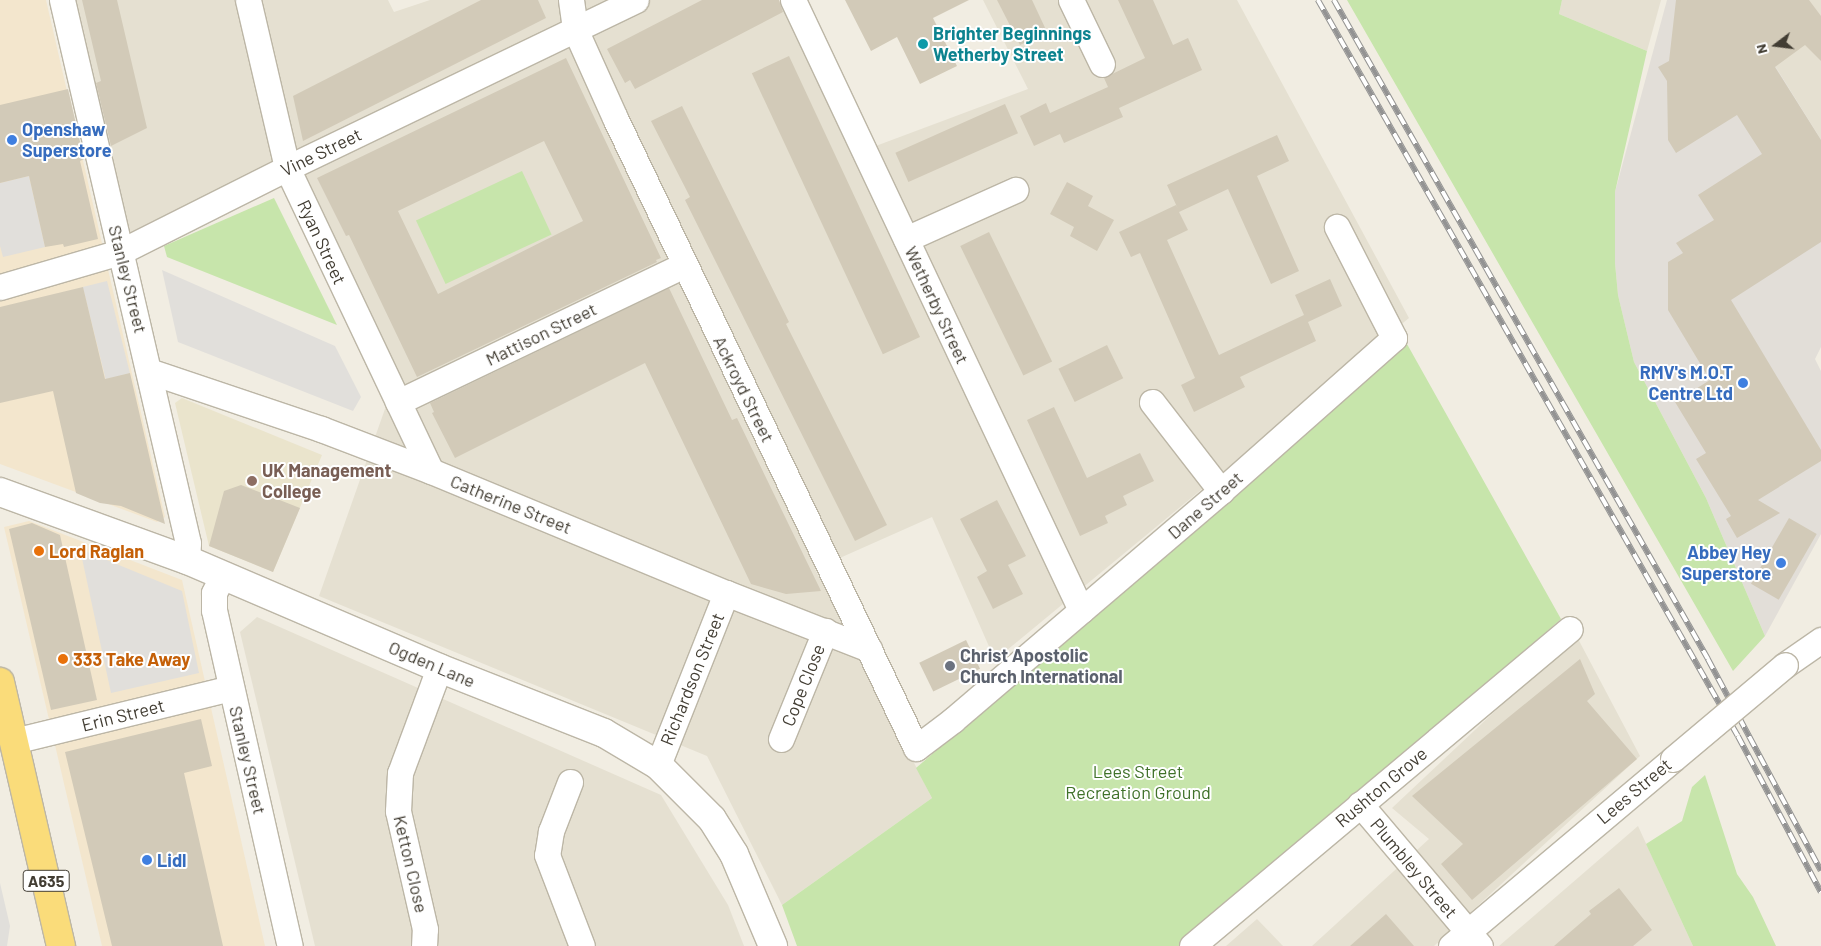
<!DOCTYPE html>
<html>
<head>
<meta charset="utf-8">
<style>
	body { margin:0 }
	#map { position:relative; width:1821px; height:946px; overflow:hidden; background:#f1ede2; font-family:Barlow,sans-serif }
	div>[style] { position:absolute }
	.residential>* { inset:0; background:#e5e0d1 }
	.commercial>* { inset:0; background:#f3e6cd }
	.industrial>* { inset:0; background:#e2ded8 }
	.education>* { inset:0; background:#eae4cc }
	.green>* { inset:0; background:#c7e5ab; transform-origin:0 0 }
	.parking>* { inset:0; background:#e1dfdb; transform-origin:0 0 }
	.building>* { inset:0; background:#d2cab8; transform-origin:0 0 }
	.roads { filter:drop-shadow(1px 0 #bcb6a6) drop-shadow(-1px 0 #bcb6a6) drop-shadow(0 1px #bcb6a6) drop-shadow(0 -1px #bcb6a6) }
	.minor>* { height:25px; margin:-12.5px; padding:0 12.5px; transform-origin:12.5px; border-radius:12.5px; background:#fff }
	.tertiary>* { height:28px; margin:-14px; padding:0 14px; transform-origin:14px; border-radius:14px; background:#fff }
	.trunk>* { height:28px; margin:-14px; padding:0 14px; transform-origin:14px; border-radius:14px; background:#fadc7a }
	.rail>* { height:5.5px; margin-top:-2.75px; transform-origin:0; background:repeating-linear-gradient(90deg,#fff 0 11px,#939393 0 22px); box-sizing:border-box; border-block:1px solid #939393 }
	.bridges { filter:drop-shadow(1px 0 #bcb6a6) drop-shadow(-1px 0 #bcb6a6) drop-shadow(0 1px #bcb6a6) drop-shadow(0 -1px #bcb6a6) }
	.minor-bridge>* { height:25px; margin:-12.5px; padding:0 12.5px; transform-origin:12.5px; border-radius:12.5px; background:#fff }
	.dots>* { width:14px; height:14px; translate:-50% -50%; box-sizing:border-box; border:2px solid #fff; border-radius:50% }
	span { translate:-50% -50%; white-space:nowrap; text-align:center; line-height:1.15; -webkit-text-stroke:4px #fff; paint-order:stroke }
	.shield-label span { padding:1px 4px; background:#fff; border:1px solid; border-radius:4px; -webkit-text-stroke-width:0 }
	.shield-label { font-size:16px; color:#423d33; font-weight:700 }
	.culture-label { font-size:18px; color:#0d838f; font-weight:700 }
	.left { translate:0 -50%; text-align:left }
	.shop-label { font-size:18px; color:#366cbe; font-weight:700 }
	.right { translate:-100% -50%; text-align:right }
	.street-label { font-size:18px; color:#423d33 }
	.education-label { font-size:18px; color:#785e54; font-weight:700 }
	.food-label { font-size:18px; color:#c56008; font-weight:700 }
	.worship-label { font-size:18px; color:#5b616d; font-weight:700 }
	.park-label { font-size:18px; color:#3f7129 }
	.north { position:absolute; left:1751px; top:20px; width:50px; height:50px; -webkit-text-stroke:4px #fff; paint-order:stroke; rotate:255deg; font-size:14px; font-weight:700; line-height:20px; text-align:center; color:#423d33 }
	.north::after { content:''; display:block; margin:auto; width:18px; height:22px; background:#423d33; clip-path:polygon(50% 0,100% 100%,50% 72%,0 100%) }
</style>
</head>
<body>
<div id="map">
	<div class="residential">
		<div style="clip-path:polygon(70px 0,388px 0,394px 12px,430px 0,779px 0,857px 153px,1028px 89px,983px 0,1237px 0,1409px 318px,995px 660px,932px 517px,815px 569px,932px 798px,782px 905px,707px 756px,319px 596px,386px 406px,283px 181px,125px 241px)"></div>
		<div style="clip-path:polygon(1562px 0,1661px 0,1647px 51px,1559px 14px)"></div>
		<div style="clip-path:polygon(1734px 0,1821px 0,1821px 140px)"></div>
		<div style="clip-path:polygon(257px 617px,661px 795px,728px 905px,744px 946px,315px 946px,240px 632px)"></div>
		<div style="clip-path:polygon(1576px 635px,1640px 756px,1434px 946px,1312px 946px,1429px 839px,1392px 808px)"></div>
		<div style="clip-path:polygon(1638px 826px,1693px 946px,1499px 946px)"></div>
		<div style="clip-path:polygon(1257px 919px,1283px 946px,1226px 946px)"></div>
	</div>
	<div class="commercial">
		<div style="clip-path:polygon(0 0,46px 0,165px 517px,157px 522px,0 464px)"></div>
		<div style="clip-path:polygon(29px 521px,182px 580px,265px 946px,102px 946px,4px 527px)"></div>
	</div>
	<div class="industrial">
		<div style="clip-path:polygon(1667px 0,1734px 0,1821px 140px,1821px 347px,1815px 359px,1821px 371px,1821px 534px,1765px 636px,1706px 498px,1634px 362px,1618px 295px,1615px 263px,1615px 192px)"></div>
	</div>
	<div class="education">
		<div style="clip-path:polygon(182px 398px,322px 455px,273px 572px,209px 546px,175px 403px)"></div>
	</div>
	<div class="green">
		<div style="clip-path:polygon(1347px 0,1562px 0,1559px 14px,1647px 51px,1615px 192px,1615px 263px,1618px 295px,1634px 362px,1706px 498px,1765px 636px,1733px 671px)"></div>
		<div style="left:522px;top:171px;width:70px;height:117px;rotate:65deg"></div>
		<div style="clip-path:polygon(274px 198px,337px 325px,167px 257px,164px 246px)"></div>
		<div style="clip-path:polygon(1407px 344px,1561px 619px,1187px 946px,797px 946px,782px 905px,932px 798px,916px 768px)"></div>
		<div style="clip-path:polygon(1705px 775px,1737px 874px,1753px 897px,1776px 946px,1693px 946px,1646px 844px,1682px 821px,1692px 787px)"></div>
	</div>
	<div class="parking">
		<div style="clip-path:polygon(29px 176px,45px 247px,3px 257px,0 246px,0 183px)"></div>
		<div style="clip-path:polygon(162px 270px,335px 346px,361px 397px,353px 411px,178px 342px)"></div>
		<div style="left:107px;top:281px;width:95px;height:25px;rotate:76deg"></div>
		<div style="clip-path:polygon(80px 549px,182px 591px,199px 673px,111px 693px)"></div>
		<div style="clip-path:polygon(0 883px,10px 926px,7px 946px,0 946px)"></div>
	</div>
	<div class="building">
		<div style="clip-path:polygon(82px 0,117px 0,147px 128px,111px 146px,96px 83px,101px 81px)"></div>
		<div style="clip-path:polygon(481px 0,538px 0,546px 18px,303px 141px,293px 96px)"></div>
		<div style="clip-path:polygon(702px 0,779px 0,783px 12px,635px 89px,630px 80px,625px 83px,607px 49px)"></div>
		<div style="clip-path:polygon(845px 0,969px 0,933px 18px,957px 66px,920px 84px,897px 37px,871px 51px)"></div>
		<div style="clip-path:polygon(997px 0,1032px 0,1047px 32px,1020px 45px)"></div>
		<div style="clip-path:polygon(1118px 0,1153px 0,1173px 45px,1188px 38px,1202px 70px,1119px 108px,1123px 117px,1064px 143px,1060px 134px,1034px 146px,1020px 116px,1046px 103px,1050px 113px,1108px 87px,1104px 78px,1145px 58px)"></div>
		<div style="clip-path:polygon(1676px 0,1809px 0,1821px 16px,1821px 61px,1805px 45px,1775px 67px,1821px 140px,1821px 242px,1731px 300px,1821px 450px,1821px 461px,1758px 500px,1780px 513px,1737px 538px,1726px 519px,1731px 516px,1696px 459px,1706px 453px,1675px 402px,1710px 380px,1668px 310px,1668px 262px,1683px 253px,1676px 243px,1714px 220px,1698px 195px,1762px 154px,1737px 115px,1676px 153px,1668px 140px,1667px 81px,1658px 67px,1669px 61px)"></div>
		<div style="left:789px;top:56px;width:310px;height:41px;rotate:65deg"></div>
		<div style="clip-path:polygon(evenodd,566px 58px,661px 258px,656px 260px,657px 262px,417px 377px,349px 235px,346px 236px,317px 178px,566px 58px,544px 141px,583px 221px,438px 294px,398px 211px,544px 141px)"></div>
		<div style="clip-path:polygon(68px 89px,84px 159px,80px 161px,98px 239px,64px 247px,63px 244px,45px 247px,29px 176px,0 183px,0 105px)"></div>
		<div style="left:1005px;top:104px;width:32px;height:120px;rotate:66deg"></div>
		<div style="clip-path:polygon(682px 106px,789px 322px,786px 324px,887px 525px,855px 541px,685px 200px,690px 197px,651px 121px)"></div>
		<div style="clip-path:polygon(1277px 135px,1289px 161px,1257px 176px,1299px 271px,1271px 284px,1228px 189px,1179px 212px,1188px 230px,1167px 240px,1219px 355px,1304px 315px,1295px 295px,1330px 279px,1342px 306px,1308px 322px,1316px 341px,1240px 377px,1245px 387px,1194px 412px,1181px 385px,1195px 378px,1140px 253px,1131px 257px,1119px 232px,1176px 205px,1178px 209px,1167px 185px)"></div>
		<div style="clip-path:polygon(1067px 182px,1093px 196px,1088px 206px,1114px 220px,1097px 251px,1070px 236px,1074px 227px,1050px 214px)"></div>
		<div style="left:989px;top:232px;width:144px;height:32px;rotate:64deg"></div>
		<div style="clip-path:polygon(83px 287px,105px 379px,130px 373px,165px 524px,121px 506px,100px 503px,76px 493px,53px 391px,0 403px,0 307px)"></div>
		<div style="clip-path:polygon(669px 288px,732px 420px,737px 418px,821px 591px,786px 594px,751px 584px,645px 363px,455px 458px,432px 413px,434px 412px,430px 403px)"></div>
		<div style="left:1107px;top:345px;width:37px;height:54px;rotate:64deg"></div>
		<div style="clip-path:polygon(1054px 407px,1087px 478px,1140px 453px,1154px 481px,1123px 496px,1127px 505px,1105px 516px,1108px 523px,1080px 536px,1027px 420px)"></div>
		<div style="clip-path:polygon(241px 485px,300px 508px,273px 572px,209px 546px,224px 491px)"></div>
		<div style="clip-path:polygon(997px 500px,1026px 556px,1008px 565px,1023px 594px,993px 609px,977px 577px,987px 571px,960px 519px)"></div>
		<div style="left:1789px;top:518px;width:32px;height:76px;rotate:30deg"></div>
		<div style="clip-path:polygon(32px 523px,60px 535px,97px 700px,51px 710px,9px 529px)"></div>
		<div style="left:966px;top:640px;width:32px;height:52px;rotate:64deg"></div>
		<div style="clip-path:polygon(1580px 659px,1595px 694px,1587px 701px,1637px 759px,1472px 900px,1441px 864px,1463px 844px,1412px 796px)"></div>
		<div style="clip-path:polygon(201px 719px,212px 766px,184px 773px,223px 946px,112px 946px,65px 752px)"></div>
		<div style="clip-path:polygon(1619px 888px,1652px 930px,1633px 946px,1554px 946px,1591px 914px,1589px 911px)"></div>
		<div style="clip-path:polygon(1386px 914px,1414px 946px,1350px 946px)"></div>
	</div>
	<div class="roads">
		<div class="minor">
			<div style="left:62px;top:0;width:557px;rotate:76.94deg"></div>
			<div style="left:188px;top:543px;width:17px;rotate:93deg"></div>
			<div style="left:248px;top:0;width:172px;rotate:76.9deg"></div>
			<div style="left:287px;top:168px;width:335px;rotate:64.6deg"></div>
			<div style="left:571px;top:0;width:29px;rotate:82deg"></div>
			<div style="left:575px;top:29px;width:98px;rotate:65.8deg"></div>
			<div style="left:615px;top:118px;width:698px;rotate:64.46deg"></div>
			<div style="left:916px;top:748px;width:46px;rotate:-37.1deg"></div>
			<div style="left:953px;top:720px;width:353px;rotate:-40.5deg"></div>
			<div style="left:1221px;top:491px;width:231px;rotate:-41.5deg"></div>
			<div style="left:1394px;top:338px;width:125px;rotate:-117.2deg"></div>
			<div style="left:793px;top:0;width:675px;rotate:64.73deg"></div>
			<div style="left:1071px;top:0;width:71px;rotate:64.2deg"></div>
			<div style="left:906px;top:239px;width:120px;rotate:-24.2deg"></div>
			<div style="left:0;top:287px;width:125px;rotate:-16.3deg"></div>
			<div style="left:120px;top:252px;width:187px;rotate:-26.7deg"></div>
			<div style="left:287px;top:168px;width:387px;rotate:-25.7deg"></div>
			<div style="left:149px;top:371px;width:182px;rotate:18.6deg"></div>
			<div style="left:321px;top:429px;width:118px;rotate:20.9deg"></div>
			<div style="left:431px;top:471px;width:319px;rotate:22.5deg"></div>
			<div style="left:726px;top:593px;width:154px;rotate:21.4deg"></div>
			<div style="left:398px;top:402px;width:317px;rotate:-25.6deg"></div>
			<div style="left:1152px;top:402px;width:113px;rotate:52.2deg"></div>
			<div style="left:223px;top:575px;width:20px;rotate:117deg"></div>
			<div style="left:214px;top:593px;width:17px;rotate:90deg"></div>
			<div style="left:214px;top:610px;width:344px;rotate:77.3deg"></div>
			<div style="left:1785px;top:665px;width:44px;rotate:-34.8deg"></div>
			<div style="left:781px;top:739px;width:117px;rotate:-67.8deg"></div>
			<div style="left:14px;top:741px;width:223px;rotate:-13.7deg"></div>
			<div style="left:658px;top:765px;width:185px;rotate:-68.4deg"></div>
			<div style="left:570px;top:782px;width:53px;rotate:111.2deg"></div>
			<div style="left:551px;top:831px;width:24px;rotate:99deg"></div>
			<div style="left:547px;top:855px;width:97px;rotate:69deg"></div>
			<div style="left:1360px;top:804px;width:186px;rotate:49.8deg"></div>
			<div style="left:424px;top:946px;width:17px;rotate:-87deg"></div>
			<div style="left:425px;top:929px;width:121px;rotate:-102.9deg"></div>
			<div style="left:398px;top:811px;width:38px;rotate:-87deg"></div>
			<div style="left:400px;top:773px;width:112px;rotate:-69.6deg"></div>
			<div style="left:1192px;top:946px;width:493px;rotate:-40deg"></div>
			<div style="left:1451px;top:946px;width:290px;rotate:-40.1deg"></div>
		</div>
		<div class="tertiary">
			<div style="left:0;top:492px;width:199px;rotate:20deg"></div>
			<div style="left:187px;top:560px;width:274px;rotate:23.2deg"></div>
			<div style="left:439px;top:668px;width:177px;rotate:21.5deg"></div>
			<div style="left:604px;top:733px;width:63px;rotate:30.7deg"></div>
			<div style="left:658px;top:765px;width:76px;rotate:45deg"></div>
			<div style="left:712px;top:819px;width:41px;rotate:57.8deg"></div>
			<div style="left:734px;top:854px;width:100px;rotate:67deg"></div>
		</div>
		<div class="trunk">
			<div style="left:0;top:682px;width:271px;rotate:77deg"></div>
		</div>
	</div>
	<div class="rail">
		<div style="left:1318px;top:0;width:847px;rotate:60.29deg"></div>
		<div style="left:1738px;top:736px;width:177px;rotate:62deg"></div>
		<div style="left:1334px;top:0;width:758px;rotate:60.42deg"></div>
		<div style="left:1708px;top:659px;width:240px;rotate:61.9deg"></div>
	</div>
	<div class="bridges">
		<div class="minor-bridge">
			<div style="left:1673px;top:759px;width:146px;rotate:-40deg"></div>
		</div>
	</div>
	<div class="dots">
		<div style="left:923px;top:44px;background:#0f9aa8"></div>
		<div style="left:12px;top:140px;background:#3f7fe0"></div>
		<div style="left:1743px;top:383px;background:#3f7fe0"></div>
		<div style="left:252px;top:481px;background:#8d6e63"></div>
		<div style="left:39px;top:551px;background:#e8710a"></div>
		<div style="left:1781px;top:563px;background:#3f7fe0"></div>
		<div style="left:63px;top:659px;background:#e8710a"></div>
		<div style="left:950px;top:666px;background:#6b7280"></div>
		<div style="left:147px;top:860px;background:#3f7fe0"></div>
	</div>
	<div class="shield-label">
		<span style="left:46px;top:881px">A635</span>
	</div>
	<div class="culture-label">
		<span class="left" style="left:933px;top:44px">Brighter Beginnings<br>Wetherby Street</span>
	</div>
	<div class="shop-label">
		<span class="left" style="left:22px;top:140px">Openshaw<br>Superstore</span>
		<span class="right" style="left:1733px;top:383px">RMV's M.O.T<br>Centre Ltd</span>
		<span class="right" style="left:1771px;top:563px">Abbey Hey<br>Superstore</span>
		<span class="left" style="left:157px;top:860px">Lidl</span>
	</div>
	<div class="street-label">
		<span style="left:321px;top:152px;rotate:-26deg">Vine Street</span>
		<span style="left:322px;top:242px;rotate:65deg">Ryan Street</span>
		<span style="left:128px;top:279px;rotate:76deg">Stanley Street</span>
		<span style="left:937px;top:305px;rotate:65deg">Wetherby Street</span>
		<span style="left:541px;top:334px;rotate:-26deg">Mattison Street</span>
		<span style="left:744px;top:389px;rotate:64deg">Ackroyd Street</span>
		<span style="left:511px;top:504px;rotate:22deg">Catherine Street</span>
		<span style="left:1205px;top:505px;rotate:-41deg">Dane Street</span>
		<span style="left:432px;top:664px;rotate:23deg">Ogden Lane</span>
		<span style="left:692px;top:679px;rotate:-68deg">Richardson Street</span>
		<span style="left:803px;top:685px;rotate:-68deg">Cope Close</span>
		<span style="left:123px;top:715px;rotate:-14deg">Erin Street</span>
		<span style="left:248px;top:760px;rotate:77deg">Stanley Street</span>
		<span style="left:1381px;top:787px;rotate:-40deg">Rushton Grove</span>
		<span style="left:1634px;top:791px;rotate:-40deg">Lees Street</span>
		<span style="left:411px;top:864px;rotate:77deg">Ketton Close</span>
		<span style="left:1414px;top:868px;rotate:50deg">Plumbley Street</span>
	</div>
	<div class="education-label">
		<span class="left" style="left:262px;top:481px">UK Management<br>College</span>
	</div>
	<div class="food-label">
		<span class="left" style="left:49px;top:551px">Lord Raglan</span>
		<span class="left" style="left:73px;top:659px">333 Take Away</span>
	</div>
	<div class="worship-label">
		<span class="left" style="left:960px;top:666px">Christ Apostolic<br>Church International</span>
	</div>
	<div class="park-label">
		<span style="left:1138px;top:782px">Lees Street<br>Recreation Ground</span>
	</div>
	<div class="north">N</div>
</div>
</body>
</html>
